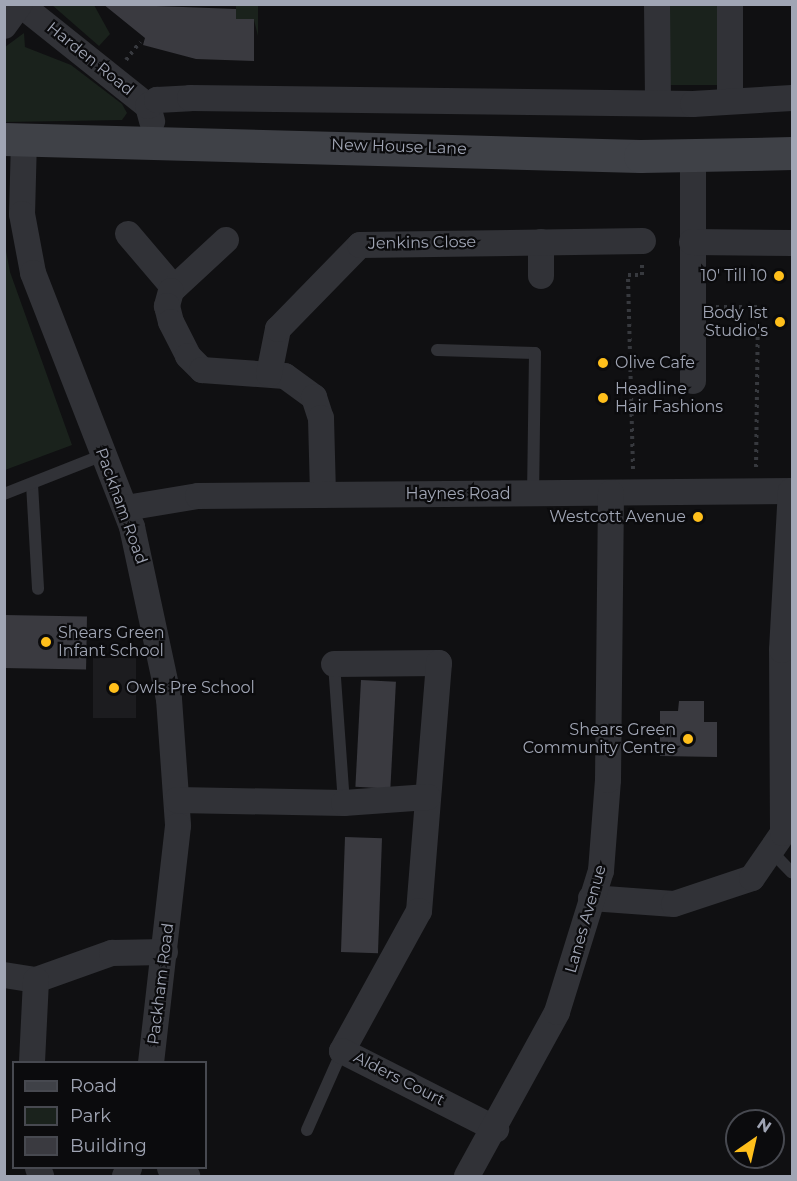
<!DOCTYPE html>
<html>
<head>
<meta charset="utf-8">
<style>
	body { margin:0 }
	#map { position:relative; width:797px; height:1181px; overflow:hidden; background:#101012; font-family:Montserrat,sans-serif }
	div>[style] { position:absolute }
	.built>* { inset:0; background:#1c1c1f; transform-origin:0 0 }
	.green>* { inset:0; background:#1a221c; transform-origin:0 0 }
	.building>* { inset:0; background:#3a3a40; transform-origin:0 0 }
	.path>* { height:4px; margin-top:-2px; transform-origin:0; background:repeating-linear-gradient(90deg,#37393e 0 3px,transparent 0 7.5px) }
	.lane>* { height:12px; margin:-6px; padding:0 6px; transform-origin:6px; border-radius:6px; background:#313237 }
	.street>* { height:26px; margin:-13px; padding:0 13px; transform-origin:13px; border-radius:13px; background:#313237 }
	.secondary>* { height:33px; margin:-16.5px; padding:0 16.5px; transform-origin:16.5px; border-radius:16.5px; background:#3f4147 }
	.dots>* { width:16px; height:16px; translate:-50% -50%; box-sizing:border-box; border:3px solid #0b0b0d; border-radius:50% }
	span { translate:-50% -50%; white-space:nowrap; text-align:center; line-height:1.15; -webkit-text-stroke:4.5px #0b0b0d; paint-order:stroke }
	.street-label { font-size:16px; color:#a0a5b4 }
	.poi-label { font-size:16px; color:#a0a5b4 }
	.right { translate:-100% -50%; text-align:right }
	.left { translate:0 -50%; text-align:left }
	.frame { position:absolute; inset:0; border:6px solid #a0a5b4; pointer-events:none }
	.legend { position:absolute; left:12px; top:1061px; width:195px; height:108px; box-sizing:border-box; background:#0b0b0d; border:2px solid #474950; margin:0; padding:8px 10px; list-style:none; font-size:18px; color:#a0a5b4 }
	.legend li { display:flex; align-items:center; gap:12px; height:30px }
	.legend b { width:30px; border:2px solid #474950 }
	.north { position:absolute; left:725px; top:1109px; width:60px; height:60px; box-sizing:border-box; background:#0b0b0d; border:2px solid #474950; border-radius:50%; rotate:34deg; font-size:16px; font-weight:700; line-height:24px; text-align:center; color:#a0a5b4 }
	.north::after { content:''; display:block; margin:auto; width:21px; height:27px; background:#ffbf1b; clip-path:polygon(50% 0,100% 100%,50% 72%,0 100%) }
</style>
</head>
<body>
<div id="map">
	<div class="built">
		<div style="left:93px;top:658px;width:43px;height:60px"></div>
	</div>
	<div class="green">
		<div style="clip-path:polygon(52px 5px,94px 5px,110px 34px,99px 46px)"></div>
		<div style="clip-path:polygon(236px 5px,258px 5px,258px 36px,254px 20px,236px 19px)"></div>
		<div style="left:662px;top:5px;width:61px;height:80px"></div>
		<div style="clip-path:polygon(24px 33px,25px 47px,71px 65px,122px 104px,127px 113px,122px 120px,5px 122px,5px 47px)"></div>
		<div style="clip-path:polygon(4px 240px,10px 272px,72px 445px,5px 470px)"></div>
	</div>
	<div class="building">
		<div style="clip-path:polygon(103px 4px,236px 9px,236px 19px,254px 19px,254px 61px,196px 59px,143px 45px,145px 38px)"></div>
		<div style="left:4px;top:615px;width:83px;height:53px;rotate:1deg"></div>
		<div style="left:361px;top:680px;width:35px;height:107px;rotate:3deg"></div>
		<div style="clip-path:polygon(679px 701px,704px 701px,704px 722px,717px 722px,717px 757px,660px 756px,660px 711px,678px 711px)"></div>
		<div style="left:345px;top:837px;width:37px;height:115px;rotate:2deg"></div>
	</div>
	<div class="path">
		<div style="left:126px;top:60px;width:23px;rotate:-52deg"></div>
		<div style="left:716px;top:307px;width:42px"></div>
		<div style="left:758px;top:307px;width:160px;rotate:90.7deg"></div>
		<div style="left:633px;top:469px;width:194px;rotate:-91.5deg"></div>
		<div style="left:628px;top:275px;width:14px"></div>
		<div style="left:642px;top:275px;width:10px;rotate:-90deg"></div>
	</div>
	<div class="lane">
		<div style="left:437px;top:350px;width:98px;rotate:1.8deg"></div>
		<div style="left:535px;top:353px;width:140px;rotate:90.8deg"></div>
		<div style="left:32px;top:484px;width:105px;rotate:86.7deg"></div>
		<div style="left:4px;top:494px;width:106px;rotate:-21.5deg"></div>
		<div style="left:334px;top:664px;width:139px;rotate:85.9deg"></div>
		<div style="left:771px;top:851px;width:30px;rotate:46deg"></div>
		<div style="left:307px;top:1130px;width:86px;rotate:-66.1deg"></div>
	</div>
	<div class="street">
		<div style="left:20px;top:4px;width:164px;rotate:38.6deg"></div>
		<div style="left:148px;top:106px;width:16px;rotate:75deg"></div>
		<div style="left:657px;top:4px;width:99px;rotate:89.4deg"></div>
		<div style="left:4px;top:26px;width:27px;rotate:-54deg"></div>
		<div style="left:730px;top:101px;width:97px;rotate:-90deg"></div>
		<div style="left:148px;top:106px;width:11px;rotate:-34deg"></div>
		<div style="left:157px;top:100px;width:33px;rotate:-3deg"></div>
		<div style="left:190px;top:98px;width:503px;rotate:0.68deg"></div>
		<div style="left:693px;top:104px;width:99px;rotate:-3.5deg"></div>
		<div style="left:24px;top:139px;width:75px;rotate:91.5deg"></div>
		<div style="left:22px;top:214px;width:60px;rotate:79.4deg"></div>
		<div style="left:33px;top:273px;width:273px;rotate:68.7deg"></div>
		<div style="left:132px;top:527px;width:176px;rotate:77.9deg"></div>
		<div style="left:169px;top:699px;width:127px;rotate:85.9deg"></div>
		<div style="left:178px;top:826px;width:238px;rotate:96.5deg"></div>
		<div style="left:693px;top:157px;width:224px;rotate:90deg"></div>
		<div style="left:128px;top:234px;width:71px;rotate:49.6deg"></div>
		<div style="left:226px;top:240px;width:75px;rotate:137.2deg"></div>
		<div style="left:171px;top:291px;width:16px;rotate:105deg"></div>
		<div style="left:167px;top:306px;width:16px;rotate:76deg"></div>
		<div style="left:171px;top:322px;width:38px;rotate:63deg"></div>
		<div style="left:188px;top:356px;width:20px;rotate:45deg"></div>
		<div style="left:202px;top:370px;width:83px;rotate:4.1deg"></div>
		<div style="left:285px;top:376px;width:36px;rotate:36deg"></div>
		<div style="left:314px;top:397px;width:22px;rotate:72deg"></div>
		<div style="left:321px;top:418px;width:77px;rotate:88.5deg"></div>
		<div style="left:692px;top:242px;width:100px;rotate:0.6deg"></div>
		<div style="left:541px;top:276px;width:34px;rotate:-90deg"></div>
		<div style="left:269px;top:374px;width:46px;rotate:-78.7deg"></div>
		<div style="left:278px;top:329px;width:117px;rotate:-45.7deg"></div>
		<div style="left:360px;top:245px;width:283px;rotate:-0.8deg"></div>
		<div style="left:126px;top:508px;width:73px;rotate:-9.5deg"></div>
		<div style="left:198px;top:496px;width:594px;rotate:-0.48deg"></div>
		<div style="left:334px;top:664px;width:105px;rotate:-0.5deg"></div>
		<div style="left:439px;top:663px;width:249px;rotate:94.6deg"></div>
		<div style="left:419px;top:911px;width:160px;rotate:118.8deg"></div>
		<div style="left:342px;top:1051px;width:173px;rotate:26.9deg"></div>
		<div style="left:177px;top:800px;width:167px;rotate:1deg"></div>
		<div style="left:344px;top:803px;width:84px;rotate:-4.1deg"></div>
		<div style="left:591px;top:898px;width:83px;rotate:4.1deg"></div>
		<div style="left:674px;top:904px;width:82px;rotate:-18.4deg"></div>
		<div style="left:752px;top:878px;width:55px;rotate:-55.4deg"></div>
		<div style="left:783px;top:833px;width:183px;rotate:-90.3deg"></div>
		<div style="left:782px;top:650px;width:159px;rotate:-86.8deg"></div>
		<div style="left:4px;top:975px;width:32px;rotate:9deg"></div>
		<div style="left:36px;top:980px;width:81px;rotate:-19.6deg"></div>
		<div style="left:112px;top:953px;width:53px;rotate:-1.1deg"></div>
		<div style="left:32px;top:1062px;width:82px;rotate:-87.2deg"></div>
		<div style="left:38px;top:1168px;width:9px;rotate:69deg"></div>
		<div style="left:170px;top:1168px;width:19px;rotate:25deg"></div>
		<div style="left:125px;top:1176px;width:9px;rotate:-63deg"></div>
		<div style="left:467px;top:1176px;width:187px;rotate:-61.2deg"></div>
		<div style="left:557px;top:1012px;width:148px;rotate:-72.7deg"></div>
		<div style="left:601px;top:871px;width:91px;rotate:-85.6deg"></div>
		<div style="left:608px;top:780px;width:287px;rotate:-89.4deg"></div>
	</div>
	<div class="secondary">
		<div style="left:4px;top:139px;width:636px;rotate:1.53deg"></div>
		<div style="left:640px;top:156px;width:152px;rotate:-1.1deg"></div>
	</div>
	<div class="dots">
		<div style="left:779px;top:276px;background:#ffbf1b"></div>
		<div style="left:780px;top:322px;background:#ffbf1b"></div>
		<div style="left:603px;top:363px;background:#ffbf1b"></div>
		<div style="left:603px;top:398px;background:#ffbf1b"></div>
		<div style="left:698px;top:517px;background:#ffbf1b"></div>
		<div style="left:46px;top:642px;background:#ffbf1b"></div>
		<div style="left:114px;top:688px;background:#ffbf1b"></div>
		<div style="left:688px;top:739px;background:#ffbf1b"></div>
	</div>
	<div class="street-label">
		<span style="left:90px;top:59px;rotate:39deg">Harden Road</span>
		<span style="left:399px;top:147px;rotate:2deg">New House Lane</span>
		<span style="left:422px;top:243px;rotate:-1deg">Jenkins Close</span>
		<span style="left:458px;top:494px">Haynes Road</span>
		<span style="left:121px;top:506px;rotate:70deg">Packham Road</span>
		<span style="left:586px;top:919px;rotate:-74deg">Lanes Avenue</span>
		<span style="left:161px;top:984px;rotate:-83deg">Packham Road</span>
		<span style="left:399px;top:1079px;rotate:27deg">Alders Court</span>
	</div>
	<div class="poi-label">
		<span class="right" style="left:767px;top:276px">10' Till 10</span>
		<span class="right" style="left:768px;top:322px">Body 1st<br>Studio's</span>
		<span class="left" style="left:615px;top:363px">Olive Cafe</span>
		<span class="left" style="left:615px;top:398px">Headline<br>Hair Fashions</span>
		<span class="right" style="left:686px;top:517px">Westcott Avenue</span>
		<span class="left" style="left:58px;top:642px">Shears Green<br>Infant School</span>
		<span class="left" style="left:126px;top:688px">Owls Pre School</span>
		<span class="right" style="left:676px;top:739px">Shears Green<br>Community Centre</span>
	</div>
	<div class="frame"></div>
	<ul class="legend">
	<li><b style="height:8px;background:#3f4147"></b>Road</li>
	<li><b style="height:16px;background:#1a221c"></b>Park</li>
	<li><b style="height:16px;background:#3a3a40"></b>Building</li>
	</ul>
	<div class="north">N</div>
</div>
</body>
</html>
